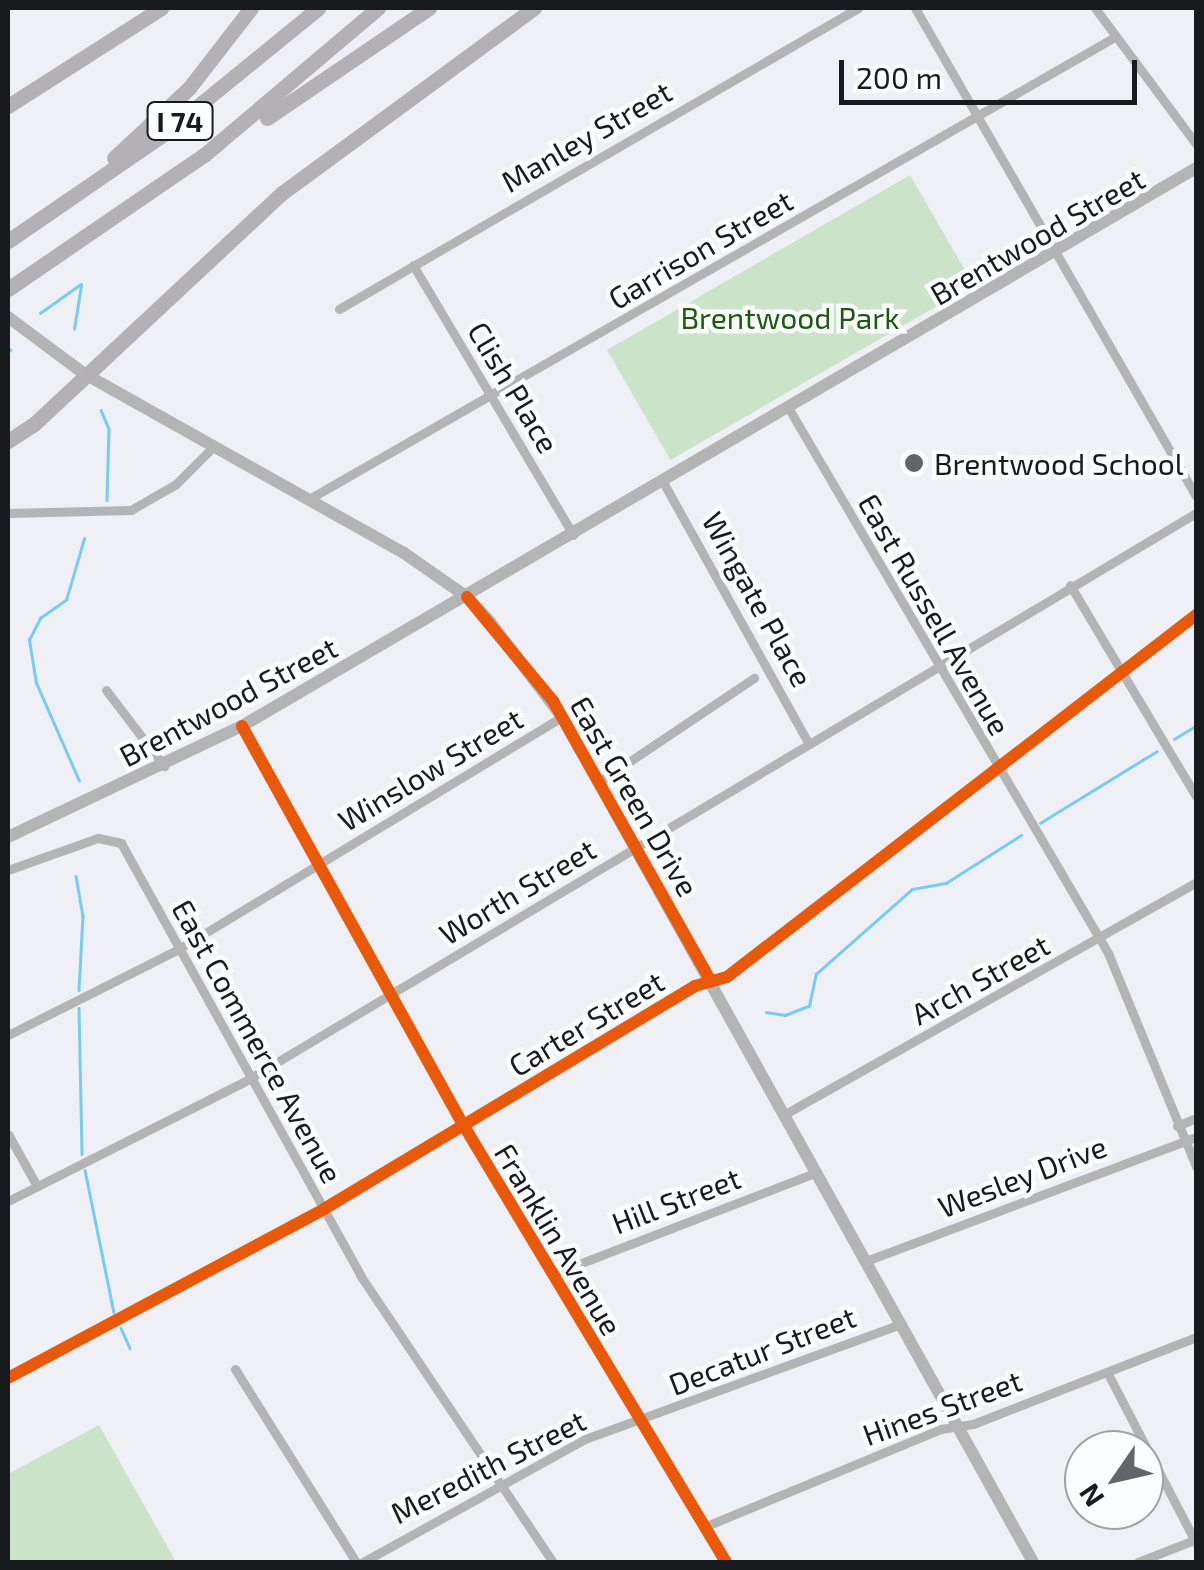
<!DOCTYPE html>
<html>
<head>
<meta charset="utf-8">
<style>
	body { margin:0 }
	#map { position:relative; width:1204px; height:1570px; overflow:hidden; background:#eff0f5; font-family:"Exo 2",sans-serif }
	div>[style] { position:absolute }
	.green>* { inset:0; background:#cbe3c9; transform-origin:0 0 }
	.stream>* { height:2.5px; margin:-1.25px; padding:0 1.25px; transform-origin:1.25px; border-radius:1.25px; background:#79ccef }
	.minor>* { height:9px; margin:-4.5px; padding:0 4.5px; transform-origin:4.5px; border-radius:4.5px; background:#b5b4b4 }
	.secondary>* { height:12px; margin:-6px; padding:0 6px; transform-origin:6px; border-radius:6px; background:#b4b4b4 }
	.motorway>* { height:15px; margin:-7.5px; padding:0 7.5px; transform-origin:7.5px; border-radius:7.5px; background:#b3b1b3 }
	.cycleway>* { height:12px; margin:-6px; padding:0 6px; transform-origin:6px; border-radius:6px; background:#e8590c }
	.dots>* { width:28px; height:28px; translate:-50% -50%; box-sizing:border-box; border:5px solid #fbfcfe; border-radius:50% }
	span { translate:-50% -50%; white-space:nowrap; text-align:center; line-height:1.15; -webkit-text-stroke:9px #fbfcfe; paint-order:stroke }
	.shield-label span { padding:2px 8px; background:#fbfcfe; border:2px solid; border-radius:8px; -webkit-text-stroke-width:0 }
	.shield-label { font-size:28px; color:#191a1d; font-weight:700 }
	.street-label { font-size:30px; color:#191a1d }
	.park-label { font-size:30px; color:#1c5a0e }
	.poi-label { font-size:30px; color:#191a1d }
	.left { translate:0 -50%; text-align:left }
	.frame { position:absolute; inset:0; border:10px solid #191a1d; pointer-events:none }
	.north { position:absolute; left:1064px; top:1430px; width:100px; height:100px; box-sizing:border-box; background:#fbfcfe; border:2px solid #a1a2a4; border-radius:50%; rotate:236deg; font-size:28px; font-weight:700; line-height:40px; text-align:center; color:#191a1d }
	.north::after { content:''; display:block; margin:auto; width:35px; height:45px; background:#646569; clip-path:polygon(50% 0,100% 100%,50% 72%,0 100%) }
	.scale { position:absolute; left:839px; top:60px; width:298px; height:45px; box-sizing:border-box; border:5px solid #191a1d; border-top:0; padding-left:12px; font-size:30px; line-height:35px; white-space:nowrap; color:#191a1d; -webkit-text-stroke:8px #fbfcfe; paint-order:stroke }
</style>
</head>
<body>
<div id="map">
	<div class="green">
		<div style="left:910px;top:175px;width:127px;height:350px;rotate:60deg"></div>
		<div style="clip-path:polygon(99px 1425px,176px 1562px,8px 1562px,8px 1474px)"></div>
	</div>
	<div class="stream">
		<div style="left:40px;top:313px;width:50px;rotate:-35.3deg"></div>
		<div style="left:74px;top:329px;width:44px;rotate:-80.8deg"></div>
		<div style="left:8px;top:352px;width:3px;rotate:-45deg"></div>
		<div style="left:101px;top:410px;width:21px;rotate:67deg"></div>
		<div style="left:109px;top:429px;width:71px;rotate:91.6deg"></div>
		<div style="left:1174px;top:739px;width:26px;rotate:-31deg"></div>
		<div style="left:79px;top:781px;width:107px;rotate:-113.7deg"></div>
		<div style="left:36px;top:683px;width:44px;rotate:-99.2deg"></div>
		<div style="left:29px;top:640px;width:25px;rotate:-63deg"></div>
		<div style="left:40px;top:618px;width:32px;rotate:-35deg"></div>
		<div style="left:66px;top:600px;width:64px;rotate:-73.6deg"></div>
		<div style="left:1040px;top:823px;width:137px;rotate:-31.6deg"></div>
		<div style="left:76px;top:876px;width:41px;rotate:80.1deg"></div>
		<div style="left:83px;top:916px;width:74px;rotate:93.1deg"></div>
		<div style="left:79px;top:1008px;width:146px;rotate:88.8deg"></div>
		<div style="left:766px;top:1012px;width:19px;rotate:9deg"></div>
		<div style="left:785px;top:1015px;width:26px;rotate:-21deg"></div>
		<div style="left:809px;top:1006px;width:33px;rotate:-78deg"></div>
		<div style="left:816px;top:974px;width:128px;rotate:-41.5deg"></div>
		<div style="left:912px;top:889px;width:35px;rotate:-10deg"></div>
		<div style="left:946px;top:883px;width:89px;rotate:-32.6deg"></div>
		<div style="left:85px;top:1170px;width:145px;rotate:78.5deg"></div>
		<div style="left:121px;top:1328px;width:22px;rotate:66deg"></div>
	</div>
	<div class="minor">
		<div style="left:915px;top:8px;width:563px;rotate:60.07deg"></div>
		<div style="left:1095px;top:8px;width:169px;rotate:53.4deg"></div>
		<div style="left:413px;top:265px;width:314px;rotate:59.3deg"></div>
		<div style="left:339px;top:309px;width:600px;rotate:-30.11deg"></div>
		<div style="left:789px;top:409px;width:631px;rotate:59.61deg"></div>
		<div style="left:1108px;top:953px;width:231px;rotate:67.6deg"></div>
		<div style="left:663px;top:482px;width:296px;rotate:60.9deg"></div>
		<div style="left:309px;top:499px;width:927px;rotate:-29.83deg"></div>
		<div style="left:8px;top:513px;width:123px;rotate:-1.4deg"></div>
		<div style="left:131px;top:510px;width:52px;rotate:-30deg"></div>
		<div style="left:176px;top:484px;width:51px;rotate:-45deg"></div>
		<div style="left:1070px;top:585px;width:246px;rotate:59.2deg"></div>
		<div style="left:106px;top:690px;width:96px;rotate:52.7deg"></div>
		<div style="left:242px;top:726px;width:457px;rotate:61deg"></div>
		<div style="left:464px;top:1126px;width:509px;rotate:59deg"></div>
		<div style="left:599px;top:782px;width:187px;rotate:-33.9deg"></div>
		<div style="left:8px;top:870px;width:96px;rotate:-19.6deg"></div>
		<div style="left:98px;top:838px;width:24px;rotate:12deg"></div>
		<div style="left:121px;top:843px;width:494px;rotate:61deg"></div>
		<div style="left:360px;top:1275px;width:346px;rotate:56.1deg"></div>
		<div style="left:8px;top:1035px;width:189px;rotate:-26.7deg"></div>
		<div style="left:177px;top:950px;width:450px;rotate:-31.2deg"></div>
		<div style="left:785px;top:1114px;width:472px;rotate:-29.4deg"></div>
		<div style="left:1177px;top:1126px;width:21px;rotate:-23deg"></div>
		<div style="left:8px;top:1134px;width:60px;rotate:60.9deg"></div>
		<div style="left:8px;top:1201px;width:262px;rotate:-26.8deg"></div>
		<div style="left:242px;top:1083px;width:1111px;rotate:-30.86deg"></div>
		<div style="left:866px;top:1261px;width:353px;rotate:-20.6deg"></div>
		<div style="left:553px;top:1274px;width:283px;rotate:-21.1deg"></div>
		<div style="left:235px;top:1369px;width:228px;rotate:57.9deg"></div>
		<div style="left:1108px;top:1374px;width:191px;rotate:62.5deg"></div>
		<div style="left:8px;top:1378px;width:358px;rotate:-28.1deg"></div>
		<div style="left:324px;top:1209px;width:433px;rotate:-31deg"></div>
		<div style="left:695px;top:986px;width:33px;rotate:-16deg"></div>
		<div style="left:727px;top:977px;width:592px;rotate:-37.66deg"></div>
		<div style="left:704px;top:1527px;width:256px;rotate:-22.5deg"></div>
		<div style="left:941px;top:1429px;width:32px;rotate:-9deg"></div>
		<div style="left:973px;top:1424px;width:239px;rotate:-21.3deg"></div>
		<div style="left:363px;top:1562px;width:254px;rotate:-29deg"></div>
		<div style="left:585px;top:1439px;width:336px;rotate:-20deg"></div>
		<div style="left:1138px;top:1562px;width:60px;rotate:-21.4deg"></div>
	</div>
	<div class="secondary">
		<div style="left:8px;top:317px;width:94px;rotate:36.7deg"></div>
		<div style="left:83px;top:373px;width:368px;rotate:29.3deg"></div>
		<div style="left:404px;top:553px;width:77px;rotate:34.9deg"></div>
		<div style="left:467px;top:597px;width:35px;rotate:47deg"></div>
		<div style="left:491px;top:623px;width:118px;rotate:52.9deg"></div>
		<div style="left:562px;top:717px;width:967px;rotate:60.86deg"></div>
		<div style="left:8px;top:837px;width:259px;rotate:-25.4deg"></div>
		<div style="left:242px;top:726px;width:1105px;rotate:-30.32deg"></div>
	</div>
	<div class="motorway">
		<div style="left:8px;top:106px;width:182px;rotate:-32.6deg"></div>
		<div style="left:267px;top:118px;width:196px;rotate:-34.2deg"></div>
		<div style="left:114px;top:158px;width:103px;rotate:-43deg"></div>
		<div style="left:189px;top:88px;width:101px;rotate:-52.2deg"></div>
		<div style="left:8px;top:241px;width:191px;rotate:-34.5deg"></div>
		<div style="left:165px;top:133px;width:198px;rotate:-39.2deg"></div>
		<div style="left:8px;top:289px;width:237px;rotate:-34.4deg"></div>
		<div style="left:204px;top:155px;width:228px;rotate:-40.2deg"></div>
		<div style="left:8px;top:441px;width:30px;rotate:-33deg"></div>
		<div style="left:33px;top:425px;width:340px;rotate:-43deg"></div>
		<div style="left:282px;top:193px;width:313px;rotate:-36.3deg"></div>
	</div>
	<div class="cycleway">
		<div style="left:467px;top:597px;width:135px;rotate:50.4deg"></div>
		<div style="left:553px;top:701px;width:322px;rotate:60.6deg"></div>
		<div style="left:242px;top:726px;width:457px;rotate:61deg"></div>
		<div style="left:464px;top:1126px;width:509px;rotate:59deg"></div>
		<div style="left:8px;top:1378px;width:358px;rotate:-28.1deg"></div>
		<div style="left:324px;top:1209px;width:433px;rotate:-31deg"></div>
		<div style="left:695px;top:986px;width:33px;rotate:-16deg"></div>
		<div style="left:727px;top:977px;width:592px;rotate:-37.66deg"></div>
	</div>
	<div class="dots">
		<div style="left:914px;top:463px;background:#646569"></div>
	</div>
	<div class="shield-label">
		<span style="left:180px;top:121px">I 74</span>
	</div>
	<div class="street-label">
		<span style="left:586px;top:136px;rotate:-30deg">Manley Street</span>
		<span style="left:1037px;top:236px;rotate:-30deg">Brentwood Street</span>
		<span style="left:700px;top:249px;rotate:-30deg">Garrison Street</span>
		<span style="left:514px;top:387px;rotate:59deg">Clish Place</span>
		<span style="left:758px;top:599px;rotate:61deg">Wingate Place</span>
		<span style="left:935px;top:614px;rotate:60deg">East Russell Avenue</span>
		<span style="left:228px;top:701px;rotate:-28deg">Brentwood Street</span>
		<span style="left:430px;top:769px;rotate:-31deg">Winslow Street</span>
		<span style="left:635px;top:796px;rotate:60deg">East Green Drive</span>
		<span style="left:517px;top:891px;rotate:-31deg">Worth Street</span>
		<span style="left:980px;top:979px;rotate:-29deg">Arch Street</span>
		<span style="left:586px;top:1023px;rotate:-31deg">Carter Street</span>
		<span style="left:258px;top:1041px;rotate:61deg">East Commerce Avenue</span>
		<span style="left:1022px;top:1176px;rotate:-21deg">Wesley Drive</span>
		<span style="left:676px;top:1200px;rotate:-21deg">Hill Street</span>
		<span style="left:559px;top:1239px;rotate:59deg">Franklin Avenue</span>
		<span style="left:762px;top:1350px;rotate:-21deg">Decatur Street</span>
		<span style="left:942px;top:1407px;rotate:-20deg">Hines Street</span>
		<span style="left:488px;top:1466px;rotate:-27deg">Meredith Street</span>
	</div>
	<div class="park-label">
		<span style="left:790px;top:317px">Brentwood Park</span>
	</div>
	<div class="poi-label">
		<span class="left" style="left:934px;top:463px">Brentwood School</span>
	</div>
	<div class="frame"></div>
	<div class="north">N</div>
	<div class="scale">200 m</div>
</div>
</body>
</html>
